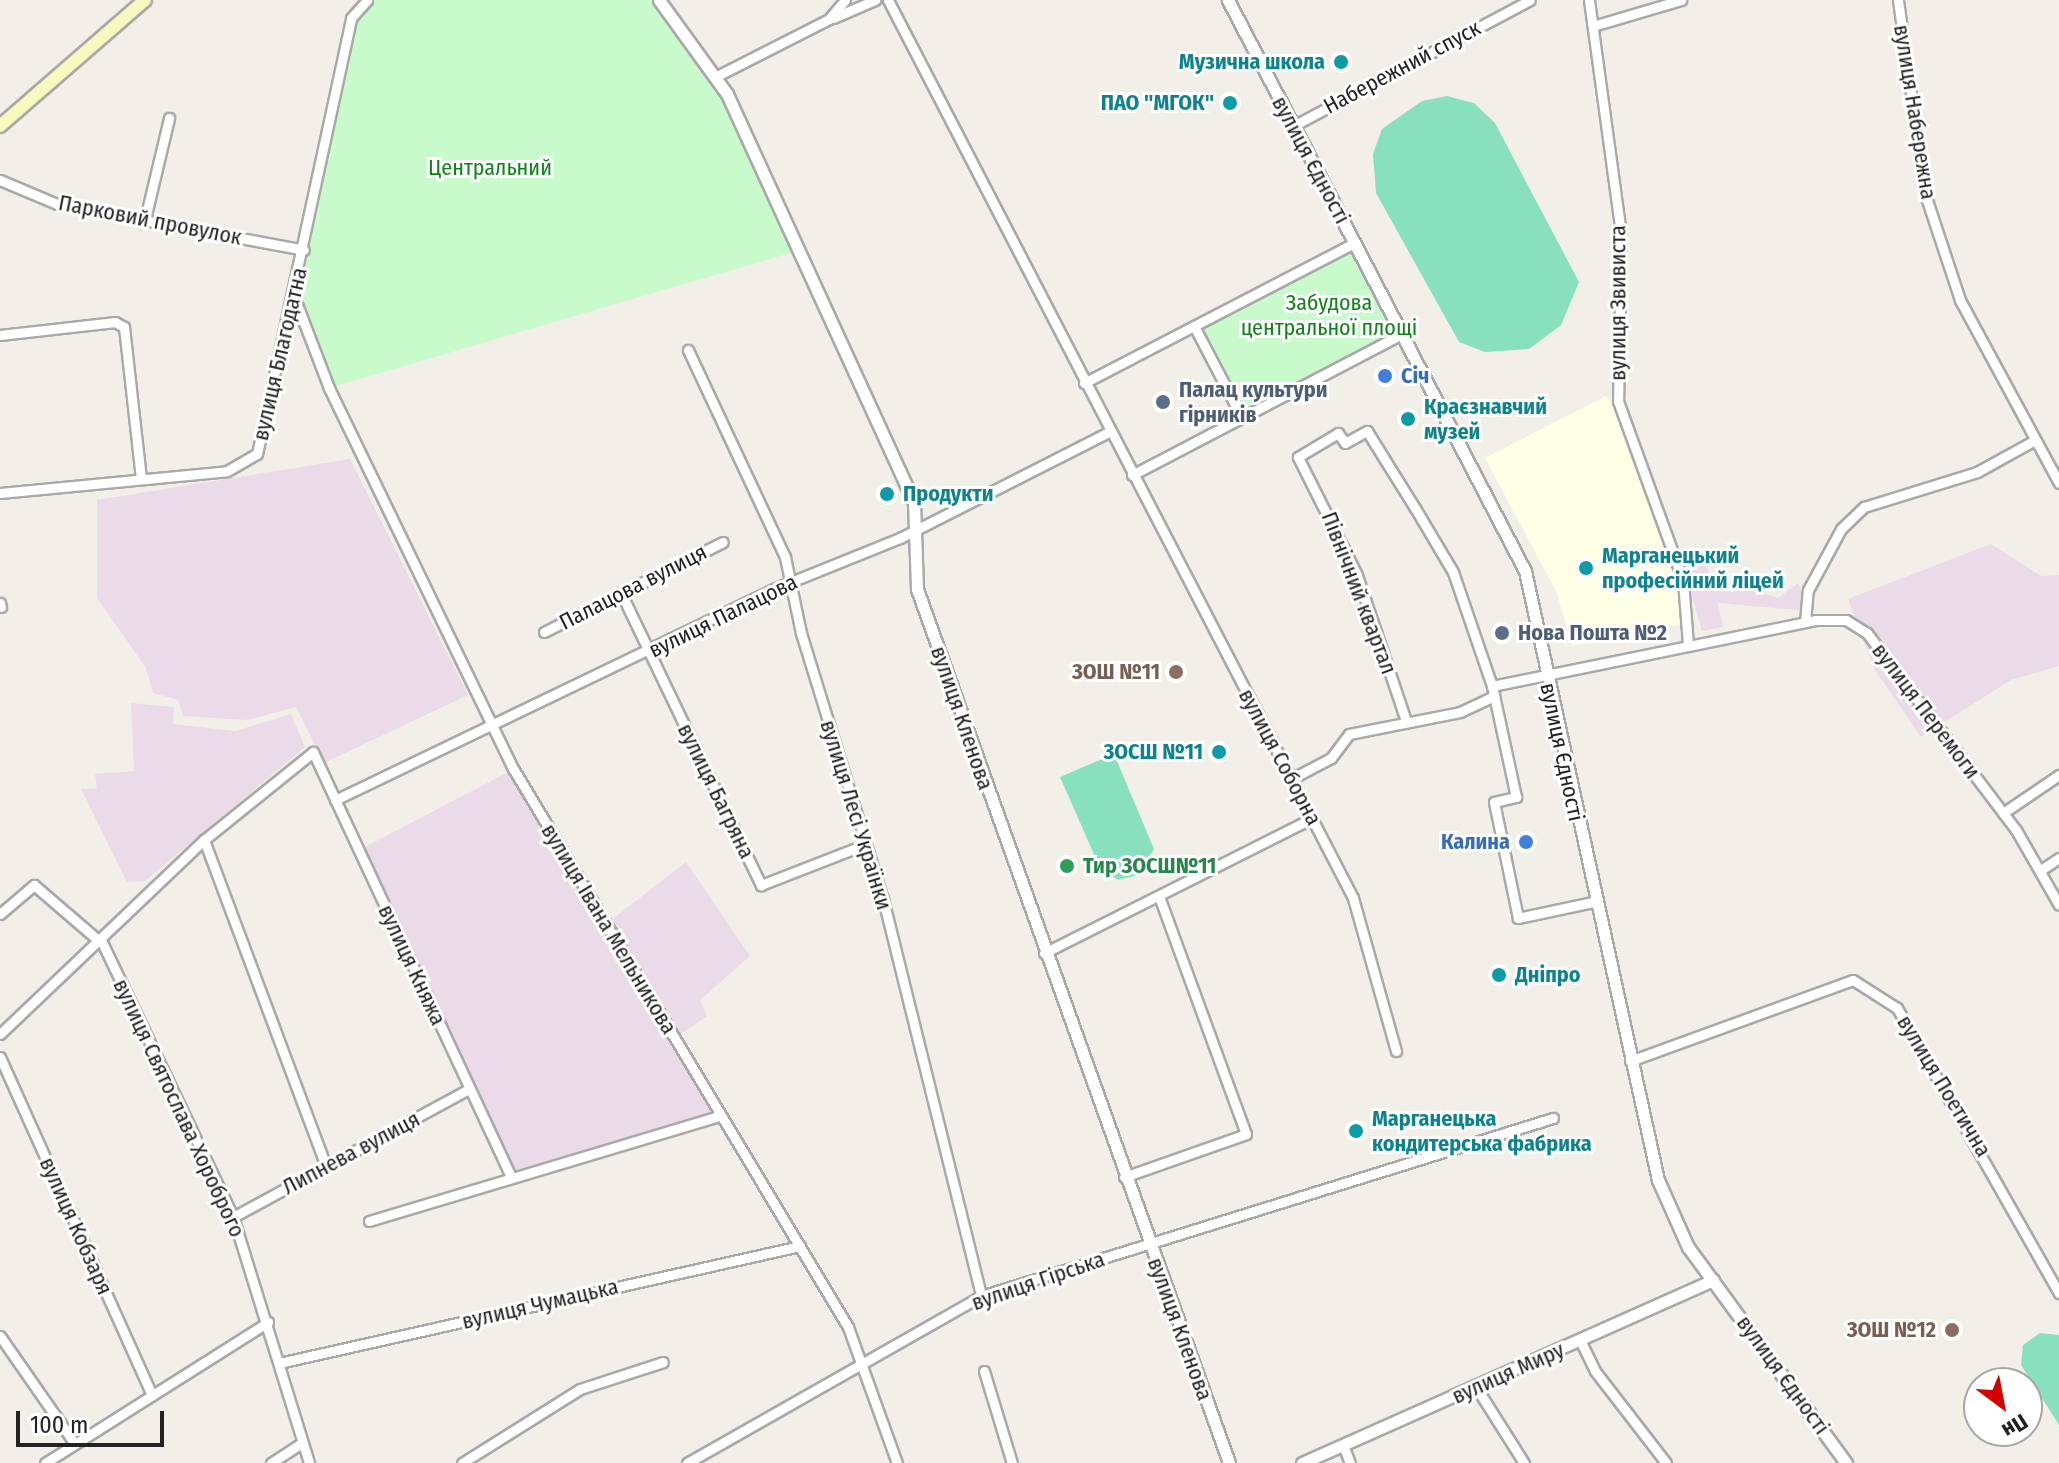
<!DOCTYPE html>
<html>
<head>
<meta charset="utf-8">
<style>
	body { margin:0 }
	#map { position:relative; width:2059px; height:1463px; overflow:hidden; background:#f2efe9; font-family:"Fira Sans Condensed",sans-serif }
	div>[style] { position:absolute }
	.industrial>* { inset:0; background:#ebdbe8 }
	.education>* { inset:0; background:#ffffe5 }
	.park>* { inset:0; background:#c8facc; transform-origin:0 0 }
	.pitch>* { inset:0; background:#88e0be }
	.roads { filter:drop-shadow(2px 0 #a9a9a9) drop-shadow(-2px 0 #a9a9a9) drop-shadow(0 2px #a9a9a9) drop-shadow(0 -2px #a9a9a9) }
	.minor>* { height:9px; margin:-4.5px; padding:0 4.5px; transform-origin:4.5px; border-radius:4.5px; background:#fff }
	.tertiary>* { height:11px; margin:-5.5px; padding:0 5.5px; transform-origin:5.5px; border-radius:5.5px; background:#fff }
	.secondary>* { height:12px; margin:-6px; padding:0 6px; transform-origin:6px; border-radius:6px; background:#f7fabf }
	.dots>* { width:22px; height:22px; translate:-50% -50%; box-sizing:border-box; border:4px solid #fff; border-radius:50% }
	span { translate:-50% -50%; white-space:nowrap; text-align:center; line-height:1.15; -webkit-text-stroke:6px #fff; paint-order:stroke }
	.culture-label { font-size:22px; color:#0d838f; font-weight:700 }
	.right { translate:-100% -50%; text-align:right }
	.left { translate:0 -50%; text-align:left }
	.street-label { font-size:22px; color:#222 }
	.park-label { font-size:22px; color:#0c8416 }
	.shop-label { font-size:22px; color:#366cbe; font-weight:700 }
	.service-label { font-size:22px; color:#4e5e75; font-weight:700 }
	.education-label { font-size:22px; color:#785e54; font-weight:700 }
	.leisure-label { font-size:22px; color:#27864d; font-weight:700 }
	.north { position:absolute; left:1963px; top:1367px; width:80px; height:80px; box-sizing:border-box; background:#fff; border:2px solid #a7a7a7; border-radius:50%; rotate:148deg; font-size:22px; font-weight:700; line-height:32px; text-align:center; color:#222 }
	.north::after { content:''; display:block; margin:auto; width:28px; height:36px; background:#d40000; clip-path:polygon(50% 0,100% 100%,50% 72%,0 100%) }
	.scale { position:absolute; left:16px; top:1411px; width:148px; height:36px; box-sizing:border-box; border:4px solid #222; border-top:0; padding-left:10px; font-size:24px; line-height:28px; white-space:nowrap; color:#222; -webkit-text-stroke:6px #fff; paint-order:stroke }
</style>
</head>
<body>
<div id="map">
	<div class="industrial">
		<div style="clip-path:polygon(350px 459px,468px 695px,324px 763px,296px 707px,247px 720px,183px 716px,178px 700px,153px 693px,146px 668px,97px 598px,97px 500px)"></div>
		<div style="clip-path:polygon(1991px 544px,2041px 576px,2059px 575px,2059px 666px,2011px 680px,1921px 737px,1875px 670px,1848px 599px)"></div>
		<div style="clip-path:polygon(1701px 554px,1710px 575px,1778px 598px,1798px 583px,1810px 611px,1718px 603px,1723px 627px,1702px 631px,1684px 568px)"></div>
		<div style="clip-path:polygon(131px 703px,174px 707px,173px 724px,235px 731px,291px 714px,305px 747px,145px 881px,127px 882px,81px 789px,97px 789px,95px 774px,134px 771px)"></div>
		<div style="clip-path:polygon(510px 771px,712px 1114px,514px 1172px,363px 848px)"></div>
		<div style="clip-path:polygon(686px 862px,750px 956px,700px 1000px,707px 1016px,678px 1036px,610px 921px)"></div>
	</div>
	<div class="education">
		<div style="clip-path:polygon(1606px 396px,1629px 426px,1678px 575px,1682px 624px,1572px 646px,1557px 593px,1485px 458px)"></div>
	</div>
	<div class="park">
		<div style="clip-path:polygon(367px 0,659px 0,727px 94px,797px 251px,329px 388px,295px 299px,351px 18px)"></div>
		<div style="left:1354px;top:250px;width:93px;height:172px;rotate:64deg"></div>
	</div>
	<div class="pitch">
		<div style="clip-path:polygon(1447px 96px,1474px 103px,1495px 123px,1579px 282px,1561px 325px,1529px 349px,1485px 352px,1459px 342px,1376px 193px,1373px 154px,1382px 129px,1422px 101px)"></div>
		<div style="clip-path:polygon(1114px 754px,1154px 849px,1138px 875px,1118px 880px,1100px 868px,1060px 777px)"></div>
		<div style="clip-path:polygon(2040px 1333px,2059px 1335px,2059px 1425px,2021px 1365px,2023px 1345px)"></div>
	</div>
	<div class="roads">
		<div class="minor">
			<div style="left:888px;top:0;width:1011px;rotate:62.62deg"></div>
			<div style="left:1353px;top:898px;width:159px;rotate:74.3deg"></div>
			<div style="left:1589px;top:0;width:237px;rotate:82.2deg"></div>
			<div style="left:1621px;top:235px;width:166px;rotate:91deg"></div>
			<div style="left:1618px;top:401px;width:191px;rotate:70.1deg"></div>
			<div style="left:1683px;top:581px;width:64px;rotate:85.5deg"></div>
			<div style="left:1898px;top:0;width:196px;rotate:82.1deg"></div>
			<div style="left:1925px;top:194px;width:112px;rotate:71.7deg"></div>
			<div style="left:1960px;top:300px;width:208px;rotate:61.6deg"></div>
			<div style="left:833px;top:18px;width:46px;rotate:-23.2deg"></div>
			<div style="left:1593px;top:26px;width:92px;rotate:-16.5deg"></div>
			<div style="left:715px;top:77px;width:128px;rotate:-27deg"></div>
			<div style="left:829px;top:19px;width:25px;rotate:-50deg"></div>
			<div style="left:1293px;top:126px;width:268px;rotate:-28deg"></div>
			<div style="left:0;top:180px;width:62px;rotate:22.8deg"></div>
			<div style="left:57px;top:204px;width:251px;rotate:10.5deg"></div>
			<div style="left:145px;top:219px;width:104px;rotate:-76.6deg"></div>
			<div style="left:295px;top:299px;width:95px;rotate:69.1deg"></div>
			<div style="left:329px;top:388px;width:424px;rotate:64.2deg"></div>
			<div style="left:514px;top:770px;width:649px;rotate:59.05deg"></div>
			<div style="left:848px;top:1327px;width:145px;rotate:70.2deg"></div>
			<div style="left:1194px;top:326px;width:102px;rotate:62.4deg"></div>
			<div style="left:0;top:335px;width:116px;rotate:-6.4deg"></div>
			<div style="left:115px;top:322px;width:10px;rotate:29deg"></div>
			<div style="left:124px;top:327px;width:152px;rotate:83.6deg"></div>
			<div style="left:688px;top:350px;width:229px;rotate:64.9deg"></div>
			<div style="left:785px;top:557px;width:78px;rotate:78.1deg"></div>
			<div style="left:801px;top:633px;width:278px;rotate:72.9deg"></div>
			<div style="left:883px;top:899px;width:409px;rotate:76.1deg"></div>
			<div style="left:1084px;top:383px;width:304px;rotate:-27.4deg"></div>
			<div style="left:1132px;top:475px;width:305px;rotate:-27.6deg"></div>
			<div style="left:0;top:493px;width:228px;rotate:-5.5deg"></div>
			<div style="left:227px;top:471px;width:34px;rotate:-30deg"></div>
			<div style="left:257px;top:454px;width:446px;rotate:-77.8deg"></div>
			<div style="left:351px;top:18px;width:24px;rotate:-48deg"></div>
			<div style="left:622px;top:595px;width:322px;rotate:64.4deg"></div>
			<div style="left:761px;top:885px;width:113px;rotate:-21.3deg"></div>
			<div style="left:0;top:603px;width:4px;rotate:76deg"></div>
			<div style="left:1805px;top:622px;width:32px;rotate:-85deg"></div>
			<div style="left:1808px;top:590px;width:69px;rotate:-61.6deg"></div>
			<div style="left:1841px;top:529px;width:32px;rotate:-44deg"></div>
			<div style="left:1864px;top:507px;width:118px;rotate:-17.2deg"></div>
			<div style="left:1977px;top:472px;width:66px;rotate:-28.9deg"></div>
			<div style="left:544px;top:632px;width:200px;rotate:-26.7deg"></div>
			<div style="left:1406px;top:721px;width:154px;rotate:-108.6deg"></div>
			<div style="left:1357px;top:575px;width:132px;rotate:-116.6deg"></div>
			<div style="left:1298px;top:457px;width:47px;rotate:-31deg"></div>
			<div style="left:1338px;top:433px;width:12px;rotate:55deg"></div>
			<div style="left:1345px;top:443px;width:25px;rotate:-29deg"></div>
			<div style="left:1367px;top:431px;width:91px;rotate:58.1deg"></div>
			<div style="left:1415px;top:508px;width:74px;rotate:59.3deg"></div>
			<div style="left:1453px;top:572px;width:120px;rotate:71.1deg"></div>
			<div style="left:1291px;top:779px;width:45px;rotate:-27.7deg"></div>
			<div style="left:1331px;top:758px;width:30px;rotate:-53deg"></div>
			<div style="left:1349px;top:734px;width:113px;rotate:-11.2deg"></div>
			<div style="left:1460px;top:712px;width:38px;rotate:-25deg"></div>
			<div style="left:335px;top:800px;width:489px;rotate:-25.7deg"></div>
			<div style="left:776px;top:588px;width:134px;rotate:-22deg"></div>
			<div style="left:900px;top:538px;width:234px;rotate:-26.9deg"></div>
			<div style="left:2003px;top:813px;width:68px;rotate:-34.2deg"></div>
			<div style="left:204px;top:840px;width:348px;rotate:69.5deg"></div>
			<div style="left:2041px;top:870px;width:22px;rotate:-34deg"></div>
			<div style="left:1593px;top:902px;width:77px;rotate:168deg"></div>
			<div style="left:1518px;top:918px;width:118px;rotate:-101.7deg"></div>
			<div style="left:1494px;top:802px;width:23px;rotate:-13deg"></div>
			<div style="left:1516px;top:797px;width:114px;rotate:-102.2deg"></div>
			<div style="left:1492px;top:686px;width:330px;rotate:-11.5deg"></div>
			<div style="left:1815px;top:620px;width:31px"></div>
			<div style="left:1846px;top:620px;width:25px;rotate:32deg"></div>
			<div style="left:1867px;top:633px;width:247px;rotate:52.9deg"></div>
			<div style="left:2016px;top:830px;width:86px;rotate:60.2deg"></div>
			<div style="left:0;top:914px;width:45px;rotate:-40.5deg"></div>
			<div style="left:34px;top:885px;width:84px;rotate:40.7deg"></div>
			<div style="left:100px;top:938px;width:309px;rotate:64.5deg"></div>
			<div style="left:233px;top:1217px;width:257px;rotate:72.8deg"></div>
			<div style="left:1044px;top:953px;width:300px;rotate:-26.7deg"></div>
			<div style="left:0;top:1034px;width:282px;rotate:-43.6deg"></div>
			<div style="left:204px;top:840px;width:140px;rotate:-38.9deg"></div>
			<div style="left:313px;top:752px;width:470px;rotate:65deg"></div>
			<div style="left:0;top:1057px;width:371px;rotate:65.8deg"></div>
			<div style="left:1630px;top:1061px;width:237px;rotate:-20deg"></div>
			<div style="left:1853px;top:980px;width:52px;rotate:32.5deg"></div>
			<div style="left:1897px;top:1008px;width:328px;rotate:60.4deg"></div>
			<div style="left:1124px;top:1177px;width:129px;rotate:-19.4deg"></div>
			<div style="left:1246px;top:1134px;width:250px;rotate:-110.1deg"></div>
			<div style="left:233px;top:1217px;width:268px;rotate:-28.5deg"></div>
			<div style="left:369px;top:1221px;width:365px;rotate:-16.7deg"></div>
			<div style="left:0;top:1336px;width:131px;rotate:55.2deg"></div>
			<div style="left:1580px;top:1340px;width:34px;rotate:64deg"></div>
			<div style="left:1595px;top:1371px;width:116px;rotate:52.3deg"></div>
			<div style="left:279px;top:1363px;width:534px;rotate:-12.66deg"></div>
			<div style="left:984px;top:1371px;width:96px;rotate:73.1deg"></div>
			<div style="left:1476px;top:1387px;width:90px;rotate:57.7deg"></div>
			<div style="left:1343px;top:1445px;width:19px;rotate:69deg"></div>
			<div style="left:45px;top:1463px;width:264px;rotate:-32.3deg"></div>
			<div style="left:271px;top:1463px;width:37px;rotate:-33deg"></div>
			<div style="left:462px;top:1463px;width:139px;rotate:-32.1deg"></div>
			<div style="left:580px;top:1389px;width:87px;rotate:-18deg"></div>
			<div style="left:687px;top:1463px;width:338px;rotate:-29.6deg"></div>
			<div style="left:981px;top:1296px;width:599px;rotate:-17.29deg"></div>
		</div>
		<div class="tertiary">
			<div style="left:659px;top:0;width:116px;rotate:54.1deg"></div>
			<div style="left:727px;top:94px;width:449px;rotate:65.4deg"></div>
			<div style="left:914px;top:502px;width:87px;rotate:88deg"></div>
			<div style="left:917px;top:589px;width:928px;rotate:70.35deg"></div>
			<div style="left:1228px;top:0;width:644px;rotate:62.52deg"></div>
			<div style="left:1525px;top:571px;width:623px;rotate:77.68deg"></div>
			<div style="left:1658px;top:1180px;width:73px;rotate:65.9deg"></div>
			<div style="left:1688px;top:1247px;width:268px;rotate:53.8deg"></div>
			<div style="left:1302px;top:1463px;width:450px;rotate:-24deg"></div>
		</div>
		<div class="secondary">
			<div style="left:0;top:126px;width:192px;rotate:-41deg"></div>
		</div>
	</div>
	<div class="dots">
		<div style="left:1341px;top:62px;background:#0f9aa8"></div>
		<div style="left:1230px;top:103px;background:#0f9aa8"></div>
		<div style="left:1385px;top:376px;background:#3f7fe0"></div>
		<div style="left:1163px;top:402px;background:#5c6f8a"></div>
		<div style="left:1408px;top:419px;background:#0f9aa8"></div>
		<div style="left:887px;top:494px;background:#0f9aa8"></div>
		<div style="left:1586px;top:568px;background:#0f9aa8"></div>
		<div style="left:1502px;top:633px;background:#5c6f8a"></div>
		<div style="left:1176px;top:672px;background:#8d6e63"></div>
		<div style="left:1219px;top:752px;background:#0f9aa8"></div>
		<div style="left:1526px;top:842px;background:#3f7fe0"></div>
		<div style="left:1067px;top:866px;background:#2e9e5b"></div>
		<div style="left:1499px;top:975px;background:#0f9aa8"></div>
		<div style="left:1356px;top:1131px;background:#0f9aa8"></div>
		<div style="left:1952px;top:1330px;background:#8d6e63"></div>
	</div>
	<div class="culture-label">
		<span class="right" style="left:1325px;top:62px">Музична школа</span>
		<span class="right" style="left:1214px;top:103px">ПАО "МГОК"</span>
		<span class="left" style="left:1424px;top:419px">Краєзнавчий<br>музей</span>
		<span class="left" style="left:903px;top:494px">Продукти</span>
		<span class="left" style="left:1602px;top:568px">Марганецький<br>професійний ліцей</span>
		<span class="right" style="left:1203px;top:752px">ЗОСШ №11</span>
		<span class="left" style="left:1515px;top:975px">Дніпро</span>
		<span class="left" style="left:1372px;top:1131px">Марганецька<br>кондитерська фабрика</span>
	</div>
	<div class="street-label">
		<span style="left:1402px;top:67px;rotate:-28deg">Набережний спуск</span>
		<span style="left:1915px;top:112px;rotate:81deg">вулиця Набережна</span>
		<span style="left:1311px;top:160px;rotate:62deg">вулиця Єдності</span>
		<span style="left:150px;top:220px;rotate:11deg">Парковий провулок</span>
		<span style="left:1618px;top:303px;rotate:-90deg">вулиця Звивиста</span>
		<span style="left:280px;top:354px;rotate:-77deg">вулиця Благодатна</span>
		<span style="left:633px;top:587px;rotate:-27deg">Палацова вулиця</span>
		<span style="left:1359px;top:593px;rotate:69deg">Північний квартал</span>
		<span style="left:723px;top:616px;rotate:-26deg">вулиця Палацова</span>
		<span style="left:1926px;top:711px;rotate:53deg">вулиця Перемоги</span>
		<span style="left:962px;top:718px;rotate:71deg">вулиця Кленова</span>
		<span style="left:1562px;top:752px;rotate:78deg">вулиця Єдності</span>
		<span style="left:1280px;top:757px;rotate:62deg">вулиця Соборна</span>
		<span style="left:716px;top:791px;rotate:64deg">вулиця Багряна</span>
		<span style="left:856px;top:815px;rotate:73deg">вулиця Лесі Українки</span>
		<span style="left:609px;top:929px;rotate:59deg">вулиця Івана Мельникова</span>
		<span style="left:412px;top:965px;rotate:65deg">вулиця Княжа</span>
		<span style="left:1944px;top:1086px;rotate:59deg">вулиця Поетична</span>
		<span style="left:179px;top:1108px;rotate:65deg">вулиця Святослава Хороброго</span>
		<span style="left:351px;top:1153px;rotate:-28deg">Липнева вулиця</span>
		<span style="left:76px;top:1226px;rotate:66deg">вулиця Кобзаря</span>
		<span style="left:1038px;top:1281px;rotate:-19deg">вулиця Гірська</span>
		<span style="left:540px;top:1304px;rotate:-13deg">вулиця Чумацька</span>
		<span style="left:1180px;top:1329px;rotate:70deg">вулиця Кленова</span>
		<span style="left:1508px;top:1373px;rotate:-24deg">вулиця Миру</span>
		<span style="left:1783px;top:1375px;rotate:54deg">вулиця Єдності</span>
	</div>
	<div class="park-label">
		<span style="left:490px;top:168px">Центральний</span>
		<span style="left:1329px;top:315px">Забудова<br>центральної площі</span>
	</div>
	<div class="shop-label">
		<span class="left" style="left:1401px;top:376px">Січ</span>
		<span class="right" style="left:1510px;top:842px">Калина</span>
	</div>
	<div class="service-label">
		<span class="left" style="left:1179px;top:402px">Палац культури<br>гірників</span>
		<span class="left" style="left:1518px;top:633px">Нова Пошта №2</span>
	</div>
	<div class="education-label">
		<span class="right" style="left:1160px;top:672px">ЗОШ №11</span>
		<span class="right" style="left:1936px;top:1330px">ЗОШ №12</span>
	</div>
	<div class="leisure-label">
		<span class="left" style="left:1083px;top:866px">Тир ЗОСШ№11</span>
	</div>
	<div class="north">Пн</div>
	<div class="scale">100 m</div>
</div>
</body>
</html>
